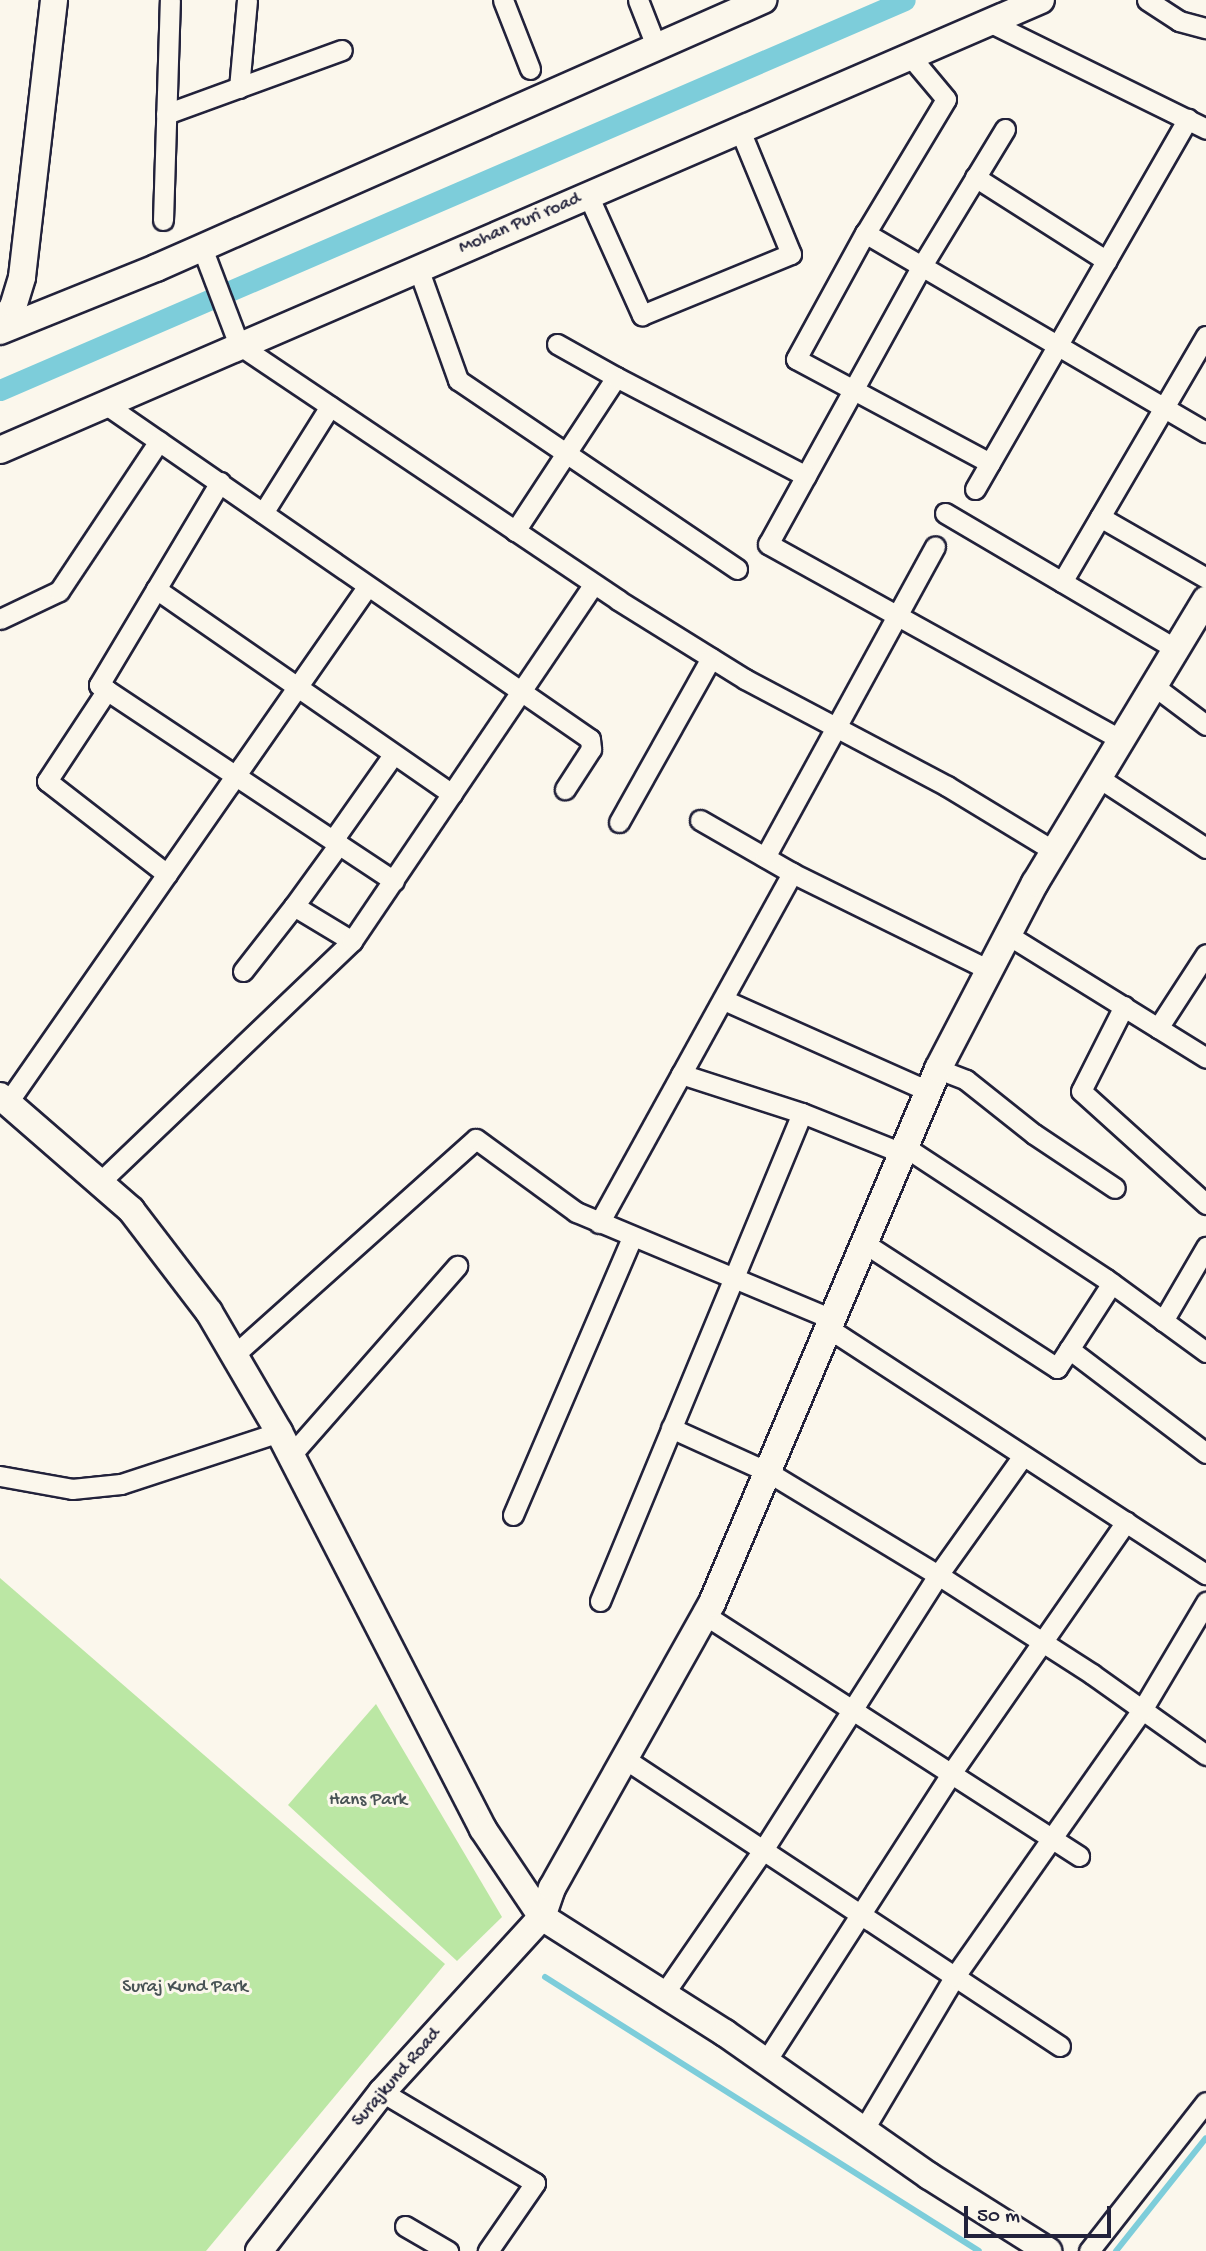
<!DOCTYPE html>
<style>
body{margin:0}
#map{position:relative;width:1206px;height:2251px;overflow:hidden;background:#fbf7ec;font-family:"Gochi Hand",sans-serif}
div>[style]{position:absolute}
.green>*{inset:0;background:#bbe7a4}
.stream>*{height:6px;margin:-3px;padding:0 3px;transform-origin:3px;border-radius:3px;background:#7dcdda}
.canal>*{height:21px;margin:-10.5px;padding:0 10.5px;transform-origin:10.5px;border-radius:10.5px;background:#7dcdda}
.roads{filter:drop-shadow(2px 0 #22223b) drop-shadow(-2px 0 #22223b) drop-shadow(0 2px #22223b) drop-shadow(0 -2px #22223b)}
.street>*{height:19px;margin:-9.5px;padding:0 9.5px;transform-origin:9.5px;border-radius:9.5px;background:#fbf7ec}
.secondary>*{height:26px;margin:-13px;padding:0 13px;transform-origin:13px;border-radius:13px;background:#fbf7ec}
span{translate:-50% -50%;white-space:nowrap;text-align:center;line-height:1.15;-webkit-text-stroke:6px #fbf7ec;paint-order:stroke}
.street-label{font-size:19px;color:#22223b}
.park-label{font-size:19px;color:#485355}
.scale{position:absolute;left:964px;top:2206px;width:147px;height:32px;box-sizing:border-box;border:4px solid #22223b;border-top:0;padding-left:9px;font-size:21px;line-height:24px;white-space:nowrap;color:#22223b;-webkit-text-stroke:5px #fbf7ec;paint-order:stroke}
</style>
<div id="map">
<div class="green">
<div style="clip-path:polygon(0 1578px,445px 1964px,206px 2251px,0 2251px)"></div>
<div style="clip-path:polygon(376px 1704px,502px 1917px,457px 1961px,288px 1805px)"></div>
</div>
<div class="stream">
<div style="left:545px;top:1977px;width:513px;rotate:32.27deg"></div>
<div style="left:1116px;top:2251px;width:144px;rotate:-51.5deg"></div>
</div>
<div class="canal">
<div style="left:0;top:390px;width:985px;rotate:-23.31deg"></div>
</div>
<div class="roads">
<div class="street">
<div style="left:503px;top:0;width:74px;rotate:68.6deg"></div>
<div style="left:638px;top:0;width:49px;rotate:68.6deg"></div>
<div style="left:1147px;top:0;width:38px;rotate:33deg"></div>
<div style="left:1179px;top:21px;width:28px;rotate:15deg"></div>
<div style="left:989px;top:22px;width:242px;rotate:26.2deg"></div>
<div style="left:239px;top:88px;width:88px;rotate:-84.8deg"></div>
<div style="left:166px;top:114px;width:187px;rotate:-20deg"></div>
<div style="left:1005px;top:129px;width:164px;rotate:121.3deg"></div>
<div style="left:920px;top:269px;width:314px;rotate:118.9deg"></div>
<div style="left:768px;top:544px;width:404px;rotate:29deg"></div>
<div style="left:975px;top:177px;width:156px;rotate:32.5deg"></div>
<div style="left:588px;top:195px;width:132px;rotate:65.8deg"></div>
<div style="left:642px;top:315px;width:161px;rotate:-22.3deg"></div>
<div style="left:791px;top:254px;width:134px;rotate:-112.4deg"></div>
<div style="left:163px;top:220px;width:220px;rotate:-88.2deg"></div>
<div style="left:865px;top:234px;width:157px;rotate:-59deg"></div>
<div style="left:946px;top:99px;width:56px;rotate:-129.9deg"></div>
<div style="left:201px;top:245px;width:107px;rotate:69.2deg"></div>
<div style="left:239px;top:345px;width:457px;rotate:33.9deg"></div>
<div style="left:618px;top:600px;width:150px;rotate:31.9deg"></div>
<div style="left:745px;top:679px;width:229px;rotate:27.9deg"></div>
<div style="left:947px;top:786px;width:125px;rotate:31.3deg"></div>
<div style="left:418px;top:268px;width:119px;rotate:70.3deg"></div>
<div style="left:458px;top:380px;width:337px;rotate:34.1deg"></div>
<div style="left:557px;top:344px;width:68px;rotate:29.2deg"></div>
<div style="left:105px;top:404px;width:589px;rotate:34.63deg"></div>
<div style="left:590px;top:739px;width:10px;rotate:84deg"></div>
<div style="left:591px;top:749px;width:48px;rotate:123deg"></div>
<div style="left:990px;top:463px;width:220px;rotate:-151.8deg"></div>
<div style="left:796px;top:359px;width:144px;rotate:-61.3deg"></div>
<div style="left:865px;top:233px;width:395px;rotate:30.3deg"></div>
<div style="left:220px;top:482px;width:236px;rotate:120.8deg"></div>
<div style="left:99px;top:685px;width:354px;rotate:33.6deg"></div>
<div style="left:975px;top:489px;width:427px;rotate:-60.1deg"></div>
<div style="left:263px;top:513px;width:126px;rotate:-57.9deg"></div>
<div style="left:945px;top:513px;width:268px;rotate:30.5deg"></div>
<div style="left:1100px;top:517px;width:122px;rotate:29.9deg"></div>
<div style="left:515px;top:531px;width:184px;rotate:-56.7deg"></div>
<div style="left:616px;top:377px;width:214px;rotate:27.5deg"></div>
<div style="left:1062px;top:582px;width:285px;rotate:-59.7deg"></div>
<div style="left:156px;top:589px;width:360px;rotate:34.7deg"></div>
<div style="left:0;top:619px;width:65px;rotate:-25.4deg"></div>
<div style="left:59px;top:591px;width:180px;rotate:-56.3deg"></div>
<div style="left:1154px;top:686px;width:65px;rotate:36.9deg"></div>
<div style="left:107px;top:690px;width:109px;rotate:123.4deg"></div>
<div style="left:47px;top:781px;width:152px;rotate:37.8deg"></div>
<div style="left:1099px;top:778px;width:128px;rotate:33.2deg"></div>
<div style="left:700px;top:820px;width:106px;rotate:29.9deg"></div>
<div style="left:792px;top:873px;width:220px;rotate:26.2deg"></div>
<div style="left:619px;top:822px;width:188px;rotate:-60.7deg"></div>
<div style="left:333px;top:840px;width:104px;rotate:-54.8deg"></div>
<div style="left:339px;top:844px;width:77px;rotate:126deg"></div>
<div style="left:294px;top:906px;width:68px;rotate:31.1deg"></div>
<div style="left:765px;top:857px;width:354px;rotate:-61.3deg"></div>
<div style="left:1008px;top:935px;width:233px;rotate:31.8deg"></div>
<div style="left:243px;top:971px;width:83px;rotate:-51.9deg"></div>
<div style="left:724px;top:1000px;width:223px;rotate:24deg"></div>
<div style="left:1124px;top:1006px;width:95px;rotate:116.8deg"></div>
<div style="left:1081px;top:1091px;width:169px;rotate:42.1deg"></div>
<div style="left:1158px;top:1028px;width:88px;rotate:-57deg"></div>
<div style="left:938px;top:1069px;width:30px;rotate:21deg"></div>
<div style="left:966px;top:1080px;width:87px;rotate:38.5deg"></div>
<div style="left:1034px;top:1134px;width:97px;rotate:33.7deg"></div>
<div style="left:681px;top:1074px;width:127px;rotate:17.9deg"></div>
<div style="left:802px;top:1113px;width:108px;rotate:21.8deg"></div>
<div style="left:8px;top:1102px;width:628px;rotate:-55.12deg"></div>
<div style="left:905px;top:1147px;width:240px;rotate:33.3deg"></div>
<div style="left:1106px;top:1279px;width:124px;rotate:36.1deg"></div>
<div style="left:100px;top:1182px;width:349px;rotate:-43.7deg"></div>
<div style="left:352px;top:941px;width:431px;rotate:-55.9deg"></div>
<div style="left:599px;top:1223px;width:400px;rotate:-61.1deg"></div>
<div style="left:864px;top:1243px;width:230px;rotate:32.9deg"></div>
<div style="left:1057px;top:1368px;width:101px;rotate:-57.1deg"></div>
<div style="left:1163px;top:1321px;width:86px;rotate:-59.8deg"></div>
<div style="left:828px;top:1328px;width:451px;rotate:33.1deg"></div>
<div style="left:1069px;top:1349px;width:172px;rotate:37.2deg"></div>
<div style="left:234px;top:1355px;width:324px;rotate:-41.8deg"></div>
<div style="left:476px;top:1139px;width:124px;rotate:36.1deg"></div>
<div style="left:576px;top:1212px;width:277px;rotate:22.7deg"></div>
<div style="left:671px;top:1428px;width:107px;rotate:24.4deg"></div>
<div style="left:768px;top:1472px;width:199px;rotate:31.2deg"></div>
<div style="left:938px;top:1575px;width:183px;rotate:32.7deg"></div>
<div style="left:1092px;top:1674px;width:140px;rotate:35.4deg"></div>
<div style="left:291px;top:1455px;width:252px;rotate:-48.7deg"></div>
<div style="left:0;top:1476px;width:73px;rotate:10.2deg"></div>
<div style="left:72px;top:1489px;width:49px;rotate:-5.8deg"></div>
<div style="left:121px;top:1484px;width:166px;rotate:-18.2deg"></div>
<div style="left:513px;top:1515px;width:302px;rotate:-66.8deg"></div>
<div style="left:600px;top:1601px;width:528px;rotate:-67.51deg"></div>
<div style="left:705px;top:1615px;width:445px;rotate:32.8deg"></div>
<div style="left:625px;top:1759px;width:521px;rotate:33.42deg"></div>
<div style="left:663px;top:1995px;width:176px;rotate:-55.4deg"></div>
<div style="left:763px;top:1850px;width:326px;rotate:-57.5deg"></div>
<div style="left:938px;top:1575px;width:146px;rotate:-54.5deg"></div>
<div style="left:766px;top:2061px;width:344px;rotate:-57.2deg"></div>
<div style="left:952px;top:1772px;width:305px;rotate:-55.2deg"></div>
<div style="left:382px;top:2092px;width:178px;rotate:30.7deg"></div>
<div style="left:535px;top:2183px;width:83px;rotate:124.7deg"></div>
<div style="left:864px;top:2129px;width:178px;rotate:-59.3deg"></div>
<div style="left:955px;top:1976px;width:325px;rotate:-54.9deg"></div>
<div style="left:1142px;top:1710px;width:126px;rotate:-59.3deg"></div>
<div style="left:405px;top:2226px;width:50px;rotate:30.2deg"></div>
<div style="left:1089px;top:2251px;width:189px;rotate:-51.9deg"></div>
</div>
<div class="secondary">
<div style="left:0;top:326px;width:23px;rotate:-56deg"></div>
<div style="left:13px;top:307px;width:31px;rotate:-73deg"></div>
<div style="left:22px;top:277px;width:279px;rotate:-83.4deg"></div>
<div style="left:0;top:331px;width:168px;rotate:-22deg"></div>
<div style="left:156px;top:268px;width:664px;rotate:-23.82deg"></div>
<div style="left:0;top:450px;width:1134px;rotate:-23.38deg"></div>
<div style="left:0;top:1096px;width:174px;rotate:41deg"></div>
<div style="left:131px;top:1210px;width:128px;rotate:52.6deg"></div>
<div style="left:209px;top:1312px;width:139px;rotate:59.7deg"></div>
<div style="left:279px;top:1432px;width:446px;rotate:62.8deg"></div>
<div style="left:483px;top:1829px;width:106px;rotate:56.2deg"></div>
<div style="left:542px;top:1917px;width:217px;rotate:32.4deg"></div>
<div style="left:725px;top:2033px;width:249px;rotate:35deg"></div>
<div style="left:929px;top:2176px;width:141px;rotate:32.2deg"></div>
<div style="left:259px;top:2251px;width:201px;rotate:-52.3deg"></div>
<div style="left:382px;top:2092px;width:237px;rotate:-47.6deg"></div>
<div style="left:542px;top:1917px;width:31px;rotate:-71deg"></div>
<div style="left:552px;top:1888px;width:327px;rotate:-60.7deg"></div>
<div style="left:712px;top:1603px;width:580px;rotate:-67.06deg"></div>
<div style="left:938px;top:1069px;width:210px;rotate:-62.5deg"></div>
<div style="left:1035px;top:883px;width:331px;rotate:-58.9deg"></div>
</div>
</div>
<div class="street-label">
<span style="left:520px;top:224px;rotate:-23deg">Mohan Puri road</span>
<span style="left:397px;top:2078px;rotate:-49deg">Surajkund Road</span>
</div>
<div class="park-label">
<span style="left:368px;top:1801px">Hans Park</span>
<span style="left:185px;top:1988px">Suraj Kund Park</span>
</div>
<div class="scale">50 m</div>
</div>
